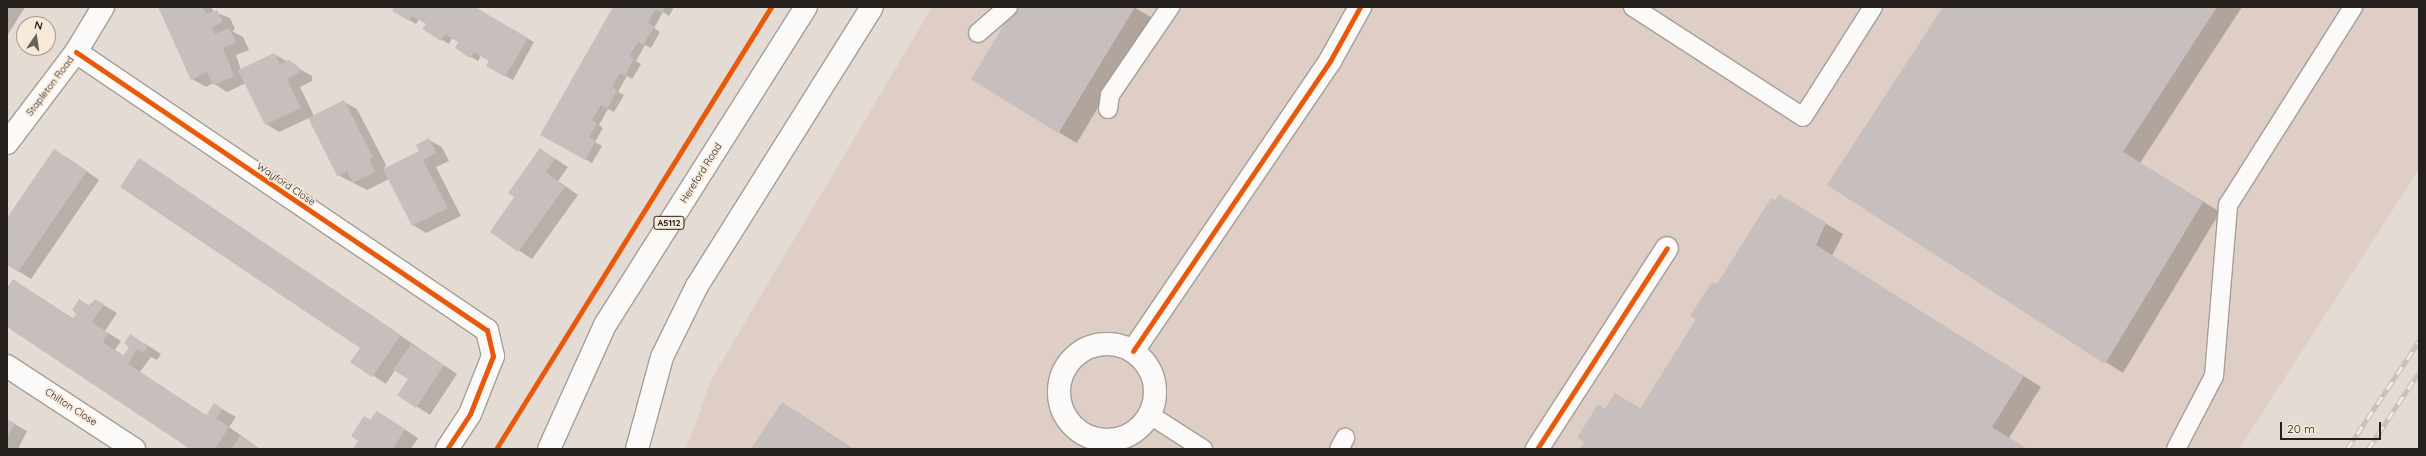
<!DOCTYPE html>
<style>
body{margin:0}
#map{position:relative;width:2426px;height:456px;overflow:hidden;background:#e4dcd4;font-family:Quicksand,sans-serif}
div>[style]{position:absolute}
.commercial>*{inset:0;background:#decec5}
.shadow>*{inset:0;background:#0003;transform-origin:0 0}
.building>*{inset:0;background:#c6bfbd}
.roads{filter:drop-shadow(1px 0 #a49e99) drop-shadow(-1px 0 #a49e99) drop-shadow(0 1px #a49e99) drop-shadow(0 -1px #a49e99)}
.service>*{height:18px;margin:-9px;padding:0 9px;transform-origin:9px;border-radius:9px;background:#fbfaf9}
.minor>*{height:22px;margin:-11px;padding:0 11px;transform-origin:11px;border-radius:11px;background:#fbfaf9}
.minor>.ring{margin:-11px;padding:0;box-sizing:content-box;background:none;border:22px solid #fbfaf9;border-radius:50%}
.primary>*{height:22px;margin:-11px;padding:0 11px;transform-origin:11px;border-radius:11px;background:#fbfaf9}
.rail>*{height:4.5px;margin-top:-2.25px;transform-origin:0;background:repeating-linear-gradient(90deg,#f8eadb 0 9px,#c3c1bf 0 18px);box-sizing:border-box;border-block:1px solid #c3c1bf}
.cycleway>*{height:5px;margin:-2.5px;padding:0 2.5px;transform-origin:2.5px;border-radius:2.5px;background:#e8590c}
span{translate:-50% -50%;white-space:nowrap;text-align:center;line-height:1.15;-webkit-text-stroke:3.5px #f8eadb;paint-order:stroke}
.shield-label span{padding:1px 3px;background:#f8eadb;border:1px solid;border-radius:3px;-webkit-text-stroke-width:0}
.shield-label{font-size:9px;color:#25201b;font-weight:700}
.street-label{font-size:10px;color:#25201b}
.frame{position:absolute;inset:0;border:8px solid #25201b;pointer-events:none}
.north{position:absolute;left:16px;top:16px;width:40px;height:40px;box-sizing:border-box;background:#f8eadb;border:1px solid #a4998e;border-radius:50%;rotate:13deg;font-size:11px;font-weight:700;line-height:16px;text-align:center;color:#25201b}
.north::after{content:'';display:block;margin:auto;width:14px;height:18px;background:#68625c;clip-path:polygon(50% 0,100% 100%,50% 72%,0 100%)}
.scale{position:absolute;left:2280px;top:422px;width:101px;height:18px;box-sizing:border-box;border:2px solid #25201b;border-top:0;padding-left:5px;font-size:12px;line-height:14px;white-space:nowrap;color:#25201b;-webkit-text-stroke:3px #f8eadb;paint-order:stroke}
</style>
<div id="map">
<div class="commercial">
<div style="clip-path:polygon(932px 7px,2419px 7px,2419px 169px,2239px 449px,686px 449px,712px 378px)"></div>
</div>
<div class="shadow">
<div style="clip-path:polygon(7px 7px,25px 7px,7px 36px)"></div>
<div style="clip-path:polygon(160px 7px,211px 7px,214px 12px,230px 18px,235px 29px,232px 31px,243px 37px,249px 50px,236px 55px,241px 70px,274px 54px,312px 76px,312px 81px,300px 87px,314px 116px,344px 102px,357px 109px,386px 165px,383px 170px,420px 152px,429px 140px,442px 147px,449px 161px,436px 167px,461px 216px,426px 233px,413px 225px,389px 179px,367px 190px,338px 175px,309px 118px,279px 132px,266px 124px,246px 83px,227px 92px,213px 83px,206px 87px,192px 79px)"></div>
<div style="clip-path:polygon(395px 7px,473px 7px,534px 42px,513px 80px,488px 66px,490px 61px,481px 55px,478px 61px,456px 48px,460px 42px,452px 38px,449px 44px,424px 29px,427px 24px,419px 19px,416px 24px,393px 10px)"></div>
<div style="clip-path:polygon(615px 7px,674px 7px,669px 16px,663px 12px,654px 28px,660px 32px,651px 48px,645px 45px,636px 61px,641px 64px,632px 79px,627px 76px,618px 92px,624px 95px,614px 112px,608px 109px,599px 125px,603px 128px,595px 142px,602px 146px,592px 163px,542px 134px)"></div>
<div style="left:1134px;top:7px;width:21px;height:146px;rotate:31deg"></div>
<div style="clip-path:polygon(1944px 7px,2242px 7px,2140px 163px,2220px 212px,2123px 373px,1828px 185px)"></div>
<div style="clip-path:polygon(540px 149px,568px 167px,558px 181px,578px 195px,532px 259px,491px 232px,516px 197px)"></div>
<div style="clip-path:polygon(68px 158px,99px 180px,31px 279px,7px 264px,7px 220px)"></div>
<div style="clip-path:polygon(152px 167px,457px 374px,430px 415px,399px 395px,409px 379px,395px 370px,386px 384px,352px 362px,362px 347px)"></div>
<div style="clip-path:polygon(1779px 195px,1843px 234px,1832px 256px,2041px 387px,2009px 438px,2026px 449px,1581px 449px,1615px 394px,1641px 409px,1717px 286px)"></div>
<div style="clip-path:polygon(13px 280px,74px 319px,95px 300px,117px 313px,105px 331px,121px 341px,115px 350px,124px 356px,144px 343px,161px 354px,157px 360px,151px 357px,140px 372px,207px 416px,215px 405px,236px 417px,229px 427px,260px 449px,192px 449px,7px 326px,7px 290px)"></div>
<div style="clip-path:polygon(782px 404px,800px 414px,853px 449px,753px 449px)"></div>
<div style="clip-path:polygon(7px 420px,27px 431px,18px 449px,7px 449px)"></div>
<div style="clip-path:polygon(390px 420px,418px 438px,411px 449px,354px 449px,371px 421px)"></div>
</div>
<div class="building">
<div style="clip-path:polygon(158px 7px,202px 7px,206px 14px,217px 10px,223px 22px,212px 27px,215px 34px,229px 28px,236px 42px,223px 48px,234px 76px,213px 85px,207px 72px,191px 80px)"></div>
<div style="clip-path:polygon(394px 7px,475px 7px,528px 38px,505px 77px,486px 66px,489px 61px,474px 52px,470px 58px,455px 48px,458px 42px,445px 34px,441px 41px,422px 29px,426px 24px,412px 16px,409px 21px,392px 11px)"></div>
<div style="clip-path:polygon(613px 7px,665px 7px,662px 13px,656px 9px,648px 23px,654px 27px,643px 45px,638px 42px,629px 56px,634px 59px,625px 76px,620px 73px,612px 87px,617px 90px,607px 109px,601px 105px,592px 120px,597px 123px,589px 137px,596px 141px,585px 160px,540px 135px)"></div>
<div style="clip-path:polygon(1015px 7px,1135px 7px,1058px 133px,971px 79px)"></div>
<div style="clip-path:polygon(1943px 7px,2217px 7px,2123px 152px,2203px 202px,2105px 364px,1827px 185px)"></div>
<div style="clip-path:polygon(274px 53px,280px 64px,289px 60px,299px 67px,299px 73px,287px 79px,301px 108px,265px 125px,238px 70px)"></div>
<div style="clip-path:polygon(344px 100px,373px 157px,369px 159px,375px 172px,353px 183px,347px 171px,337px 176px,308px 118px)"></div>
<div style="clip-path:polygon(429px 138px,436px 153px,423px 160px,448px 208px,412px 226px,383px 169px,419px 151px,416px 145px)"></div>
<div style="clip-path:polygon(540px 148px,555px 159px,546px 172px,565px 187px,518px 252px,490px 232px,514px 197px,508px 193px)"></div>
<div style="clip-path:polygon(54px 149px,87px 171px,18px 272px,7px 265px,7px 218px)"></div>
<div style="clip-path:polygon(139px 158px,401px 335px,372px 377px,350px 362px,360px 348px,120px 187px)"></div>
<div style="clip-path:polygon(1779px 194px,1826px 223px,1816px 245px,2024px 376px,1992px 427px,2027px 449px,1580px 449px,1584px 442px,1577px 438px,1598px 404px,1605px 409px,1615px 393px,1640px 409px,1696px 319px,1690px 316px,1712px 282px,1717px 284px,1771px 198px,1775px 200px)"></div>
<div style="clip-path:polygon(13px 279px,73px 319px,76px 314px,72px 310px,79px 299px,90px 306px,95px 299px,104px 304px,92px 322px,108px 333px,103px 342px,123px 356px,129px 347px,124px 343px,130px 334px,148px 346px,143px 353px,137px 349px,128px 364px,206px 416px,214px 403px,223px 409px,216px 418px,229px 427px,215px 449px,190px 449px,7px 327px,7px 288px)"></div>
<div style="clip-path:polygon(411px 344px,444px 365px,416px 408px,397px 395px,408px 379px,393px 370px)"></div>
<div style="clip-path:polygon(782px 402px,852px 449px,751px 449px)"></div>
<div style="clip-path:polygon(377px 411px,405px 429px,393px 449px,353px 449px,358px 441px,351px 436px,364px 416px,370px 420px)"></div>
<div style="clip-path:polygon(7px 419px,15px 423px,7px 437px)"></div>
<div style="clip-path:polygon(240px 436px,260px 449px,231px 449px)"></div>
</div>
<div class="roads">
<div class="service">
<div style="left:1633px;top:7px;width:202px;rotate:32.9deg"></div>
<div style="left:1803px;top:117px;width:130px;rotate:-57.5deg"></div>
<div style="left:978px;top:33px;width:40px;rotate:-41deg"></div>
<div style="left:1108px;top:109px;width:14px;rotate:-82deg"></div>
<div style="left:1110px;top:95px;width:107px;rotate:-55.7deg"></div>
<div style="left:1150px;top:415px;width:63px;rotate:32.7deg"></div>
<div style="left:1339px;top:449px;width:13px;rotate:-61deg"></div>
<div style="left:2176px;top:449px;width:82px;rotate:-62.5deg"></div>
<div style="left:2214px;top:376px;width:172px;rotate:-85.3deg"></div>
<div style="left:2228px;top:205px;width:234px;rotate:-57.7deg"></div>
</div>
<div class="minor">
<div style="left:76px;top:52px;width:496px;rotate:34.1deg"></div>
<div style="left:487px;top:330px;width:27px;rotate:77deg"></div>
<div style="left:493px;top:356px;width:62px;rotate:111.6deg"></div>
<div style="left:470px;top:414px;width:42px;rotate:123.3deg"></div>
<div style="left:7px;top:143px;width:114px;rotate:-52.8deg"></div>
<div style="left:76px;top:52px;width:52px;rotate:-59deg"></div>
<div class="ring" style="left:1059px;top:344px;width:74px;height:74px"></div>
<div style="left:1133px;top:351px;width:351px;rotate:-55.8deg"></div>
<div style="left:1330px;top:61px;width:62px;rotate:-60.9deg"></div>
<div style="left:7px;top:366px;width:152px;rotate:33.2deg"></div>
<div style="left:1537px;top:449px;width:239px;rotate:-57.1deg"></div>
</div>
<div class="primary">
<div style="left:549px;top:449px;width:136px;rotate:-65.7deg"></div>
<div style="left:605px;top:325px;width:376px;rotate:-57.7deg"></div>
<div style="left:637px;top:449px;width:95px;rotate:-74.8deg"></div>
<div style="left:662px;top:357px;width:79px;rotate:-63.8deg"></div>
<div style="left:697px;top:286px;width:329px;rotate:-57.9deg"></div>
</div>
</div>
<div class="rail">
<div style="left:2347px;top:449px;width:130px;rotate:-56.3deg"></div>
<div style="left:2368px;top:449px;width:92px;rotate:-56.5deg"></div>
</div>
<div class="cycleway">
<div style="left:76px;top:52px;width:496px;rotate:34.1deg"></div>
<div style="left:487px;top:330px;width:27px;rotate:77deg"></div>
<div style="left:493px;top:356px;width:62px;rotate:111.6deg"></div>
<div style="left:470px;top:414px;width:42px;rotate:123.3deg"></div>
<div style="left:1133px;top:351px;width:351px;rotate:-55.8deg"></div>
<div style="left:1330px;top:61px;width:62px;rotate:-60.9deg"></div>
<div style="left:496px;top:449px;width:521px;rotate:-58.11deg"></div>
<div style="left:1537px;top:449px;width:239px;rotate:-57.1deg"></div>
</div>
<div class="shield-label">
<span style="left:669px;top:223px">A5112</span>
</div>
<div class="street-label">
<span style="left:50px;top:86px;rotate:-53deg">Stapleton Road</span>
<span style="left:701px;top:173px;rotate:-58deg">Hereford Road</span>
<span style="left:286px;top:184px;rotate:34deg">Wayford Close</span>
<span style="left:71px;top:407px;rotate:33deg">Chilton Close</span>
</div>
<div class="frame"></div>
<div class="north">N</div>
<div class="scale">20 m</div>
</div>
